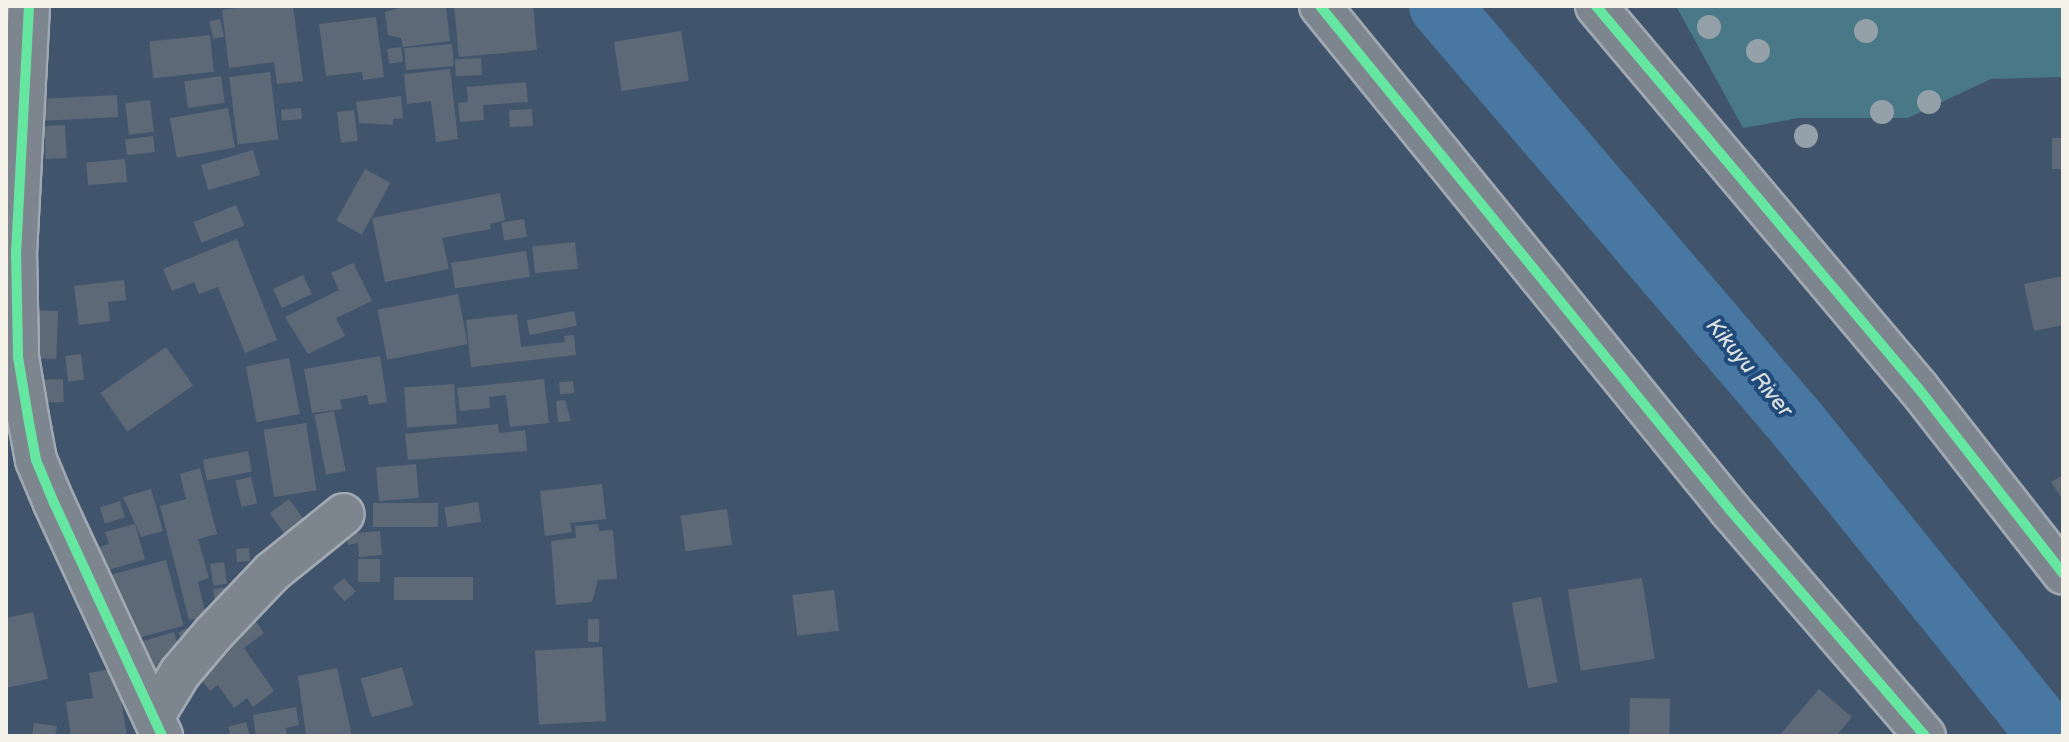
<!DOCTYPE html>
<style>
body{margin:0}
#map{position:relative;width:2069px;height:742px;overflow:hidden;background:#40546b;font-family:"Balsamiq Sans",sans-serif}
div>[style]{position:absolute}
.green>*{inset:0;background:#497886}
.river>*{height:62px;margin:-31px;padding:0 31px;transform-origin:31px;border-radius:31px;background:#4877a1}
.building>*{inset:0;background:#5e6977;transform-origin:0 0}
.roads{filter:drop-shadow(2px 0 #a1a9b2) drop-shadow(-2px 0 #a1a9b2) drop-shadow(0 2px #a1a9b2) drop-shadow(0 -2px #a1a9b2)}
.minor>*{height:40px;margin:-20px;padding:0 20px;transform-origin:20px;border-radius:20px;background:#7d868e}
.cycleway>*{height:10px;margin:-5px;padding:0 5px;transform-origin:5px;border-radius:5px;background:#66e7a1}
.trees>*{width:24px;height:24px;margin:-12px;border-radius:50%;background:#95a1a8}
span{translate:-50% -50%;white-space:nowrap;text-align:center;line-height:1.15;-webkit-text-stroke:8px #1f4a7a;paint-order:stroke}
.water-label{font-size:22px;color:#dadfde;font-style:italic}
.frame{position:absolute;inset:0;border:8px solid #f4f1e8;pointer-events:none}
</style>
<div id="map">
<div class="green">
<div style="clip-path:polygon(1676px 6px,2063px 6px,2063px 77px,1991px 79px,1908px 118px,1799px 118px,1743px 128px)"></div>
</div>
<div class="river">
<div style="left:1440px;top:6px;width:551px;rotate:49.49deg"></div>
<div style="left:1798px;top:425px;width:400px;rotate:51.1deg"></div>
</div>
<div class="building">
<div style="clip-path:polygon(253px 6px,293px 6px,303px 81px,277px 84px,274px 62px,229px 68px,222px 10px)"></div>
<div style="clip-path:polygon(405px 6px,446px 6px,450px 41px,403px 47px,401px 38px,388px 35px,385px 12px)"></div>
<div style="clip-path:polygon(454px 6px,533px 6px,537px 50px,459px 57px)"></div>
<div style="clip-path:polygon(376px 17px,384px 77px,363px 80px,362px 72px,326px 76px,319px 24px)"></div>
<div style="left:220px;top:19px;width:18px;height:11px;rotate:77deg"></div>
<div style="left:681px;top:31px;width:50px;height:68px;rotate:81deg"></div>
<div style="left:210px;top:35px;width:37px;height:61px;rotate:84deg"></div>
<div style="left:452px;top:44px;width:22px;height:48px;rotate:85deg"></div>
<div style="left:401px;top:47px;width:15px;height:14px;rotate:82deg"></div>
<div style="left:481px;top:58px;width:17px;height:26px;rotate:87deg"></div>
<div style="clip-path:polygon(450px 69px,458px 139px,436px 142px,431px 101px,407px 104px,404px 74px)"></div>
<div style="left:270px;top:72px;width:68px;height:41px;rotate:83deg"></div>
<div style="left:221px;top:76px;width:27px;height:37px;rotate:82deg"></div>
<div style="clip-path:polygon(526px 82px,528px 102px,483px 105px,484px 120px,460px 122px,458px 103px,468px 102px,467px 87px)"></div>
<div style="left:117px;top:95px;width:22px;height:74px;rotate:87deg"></div>
<div style="clip-path:polygon(401px 96px,403px 118px,393px 119px,393px 125px,359px 123px,356px 102px)"></div>
<div style="left:150px;top:100px;width:32px;height:25px;rotate:83deg"></div>
<div style="left:228px;top:108px;width:40px;height:59px;rotate:80deg"></div>
<div style="left:301px;top:108px;width:11px;height:20px;rotate:85deg"></div>
<div style="left:532px;top:109px;width:17px;height:23px;rotate:87deg"></div>
<div style="left:354px;top:110px;width:31px;height:17px;rotate:83deg"></div>
<div style="left:65px;top:125px;width:33px;height:21px;rotate:87deg"></div>
<div style="left:153px;top:136px;width:16px;height:28px;rotate:83deg"></div>
<div style="left:2052px;top:138px;width:11px;height:31px"></div>
<div style="left:253px;top:150px;width:26px;height:54px;rotate:74deg"></div>
<div style="left:125px;top:159px;width:23px;height:39px;rotate:85deg"></div>
<div style="left:365px;top:169px;width:29px;height:59px;rotate:29deg"></div>
<div style="clip-path:polygon(500px 193px,505px 220px,490px 224px,491px 229px,442px 238px,449px 269px,385px 282px,372px 218px)"></div>
<div style="left:236px;top:205px;width:22px;height:46px;rotate:68deg"></div>
<div style="left:524px;top:219px;width:18px;height:23px;rotate:81deg"></div>
<div style="clip-path:polygon(237px 239px,277px 340px,245px 353px,218px 287px,199px 294px,194px 282px,172px 291px,163px 269px)"></div>
<div style="left:575px;top:242px;width:27px;height:43px;rotate:84deg"></div>
<div style="left:526px;top:251px;width:26px;height:76px;rotate:81deg"></div>
<div style="clip-path:polygon(353px 263px,372px 301px,336px 318px,345px 336px,308px 354px,285px 317px,339px 290px,331px 273px)"></div>
<div style="left:303px;top:275px;width:21px;height:33px;rotate:65deg"></div>
<div style="clip-path:polygon(2063px 276px,2063px 325px,2034px 331px,2024px 284px)"></div>
<div style="clip-path:polygon(124px 280px,126px 300px,108px 302px,110px 321px,79px 325px,74px 286px)"></div>
<div style="left:458px;top:294px;width:51px;height:82px;rotate:79deg"></div>
<div style="left:31px;top:310px;width:27px;height:48px;rotate:2deg"></div>
<div style="left:574px;top:311px;width:15px;height:48px;rotate:79deg"></div>
<div style="clip-path:polygon(517px 314px,521px 347px,565px 342px,564px 336px,574px 335px,576px 355px,471px 367px,466px 320px)"></div>
<div style="left:166px;top:347px;width:47px;height:80px;rotate:55deg"></div>
<div style="left:81px;top:354px;width:26px;height:16px;rotate:83deg"></div>
<div style="clip-path:polygon(380px 356px,387px 402px,369px 405px,367px 395px,340px 400px,342px 409px,312px 413px,304px 369px)"></div>
<div style="left:289px;top:358px;width:57px;height:44px;rotate:79deg"></div>
<div style="left:63px;top:379px;width:23px;height:27px;rotate:88deg"></div>
<div style="clip-path:polygon(544px 379px,549px 423px,510px 427px,506px 395px,489px 397px,490px 408px,460px 411px,457px 388px)"></div>
<div style="left:573px;top:381px;width:12px;height:14px;rotate:85deg"></div>
<div style="left:454px;top:384px;width:40px;height:50px;rotate:86deg"></div>
<div style="clip-path:polygon(565px 400px,571px 421px,558px 422px,556px 401px)"></div>
<div style="left:334px;top:411px;width:61px;height:20px;rotate:79deg"></div>
<div style="clip-path:polygon(6px 412px,14px 435px,6px 436px)"></div>
<div style="left:306px;top:423px;width:68px;height:43px;rotate:81deg"></div>
<div style="clip-path:polygon(498px 424px,499px 433px,525px 430px,527px 451px,408px 460px,405px 434px)"></div>
<div style="left:248px;top:451px;width:21px;height:46px;rotate:79deg"></div>
<div style="left:416px;top:464px;width:34px;height:40px;rotate:85deg"></div>
<div style="clip-path:polygon(200px 468px,217px 534px,198px 539px,209px 578px,198px 582px,206px 616px,189px 620px,160px 506px,186px 499px,180px 474px)"></div>
<div style="clip-path:polygon(2063px 475px,2063px 500px,2051px 482px)"></div>
<div style="left:251px;top:477px;width:27px;height:16px;rotate:77deg"></div>
<div style="clip-path:polygon(602px 484px,606px 519px,570px 523px,572px 532px,545px 536px,540px 491px)"></div>
<div style="clip-path:polygon(151px 489px,163px 531px,141px 537px,123px 497px)"></div>
<div style="left:289px;top:499px;width:27px;height:24px;rotate:54deg"></div>
<div style="left:120px;top:501px;width:17px;height:21px;rotate:73deg"></div>
<div style="left:478px;top:502px;width:20px;height:34px;rotate:81deg"></div>
<div style="left:438px;top:503px;width:24px;height:65px;rotate:90deg"></div>
<div style="left:727px;top:509px;width:36px;height:47px;rotate:82deg"></div>
<div style="clip-path:polygon(354px 522px,356px 533px,380px 531px,382px 555px,359px 557px,358px 543px,348px 545px,345px 524px)"></div>
<div style="clip-path:polygon(135px 524px,145px 559px,95px 574px,87px 551px,109px 544px,105px 532px)"></div>
<div style="clip-path:polygon(598px 524px,599px 531px,613px 530px,617px 579px,598px 580px,592px 602px,556px 605px,551px 541px,576px 538px,575px 526px)"></div>
<div style="left:249px;top:548px;width:13px;height:13px;rotate:86deg"></div>
<div style="left:380px;top:559px;width:23px;height:22px;rotate:90deg"></div>
<div style="left:166px;top:560px;width:68px;height:58px;rotate:75deg"></div>
<div style="left:224px;top:562px;width:22px;height:14px;rotate:82deg"></div>
<div style="left:473px;top:577px;width:23px;height:79px;rotate:90deg"></div>
<div style="left:344px;top:578px;width:18px;height:15px;rotate:49deg"></div>
<div style="left:1642px;top:578px;width:82px;height:75px;rotate:81deg"></div>
<div style="left:229px;top:587px;width:16px;height:16px;rotate:83deg"></div>
<div style="left:834px;top:590px;width:41px;height:42px;rotate:83deg"></div>
<div style="left:1541px;top:597px;width:87px;height:30px;rotate:79deg"></div>
<div style="clip-path:polygon(33px 612px,48px 679px,6px 688px,6px 618px)"></div>
<div style="clip-path:polygon(253px 618px,264px 633px,244px 648px,274px 691px,253px 707px,247px 698px,234px 708px,218px 685px,210px 691px,190px 664px)"></div>
<div style="left:588px;top:619px;width:11px;height:23px"></div>
<div style="left:187px;top:628px;width:10px;height:10px;rotate:61deg"></div>
<div style="clip-path:polygon(174px 632px,183px 663px,139px 690px,126px 646px)"></div>
<div style="left:602px;top:647px;width:74px;height:67px;rotate:87deg"></div>
<div style="left:402px;top:667px;width:40px;height:43px;rotate:74deg"></div>
<div style="clip-path:polygon(116px 668px,127px 736px,71px 736px,66px 702px,93px 698px,89px 673px)"></div>
<div style="clip-path:polygon(337px 668px,352px 736px,306px 736px,298px 676px)"></div>
<div style="clip-path:polygon(1819px 689px,1852px 717px,1836px 736px,1779px 736px)"></div>
<div style="left:1630px;top:698px;width:40px;height:38px;rotate:1deg"></div>
<div style="clip-path:polygon(296px 707px,299px 725px,286px 728px,287px 736px,256px 736px,253px 715px)"></div>
<div style="clip-path:polygon(246px 722px,250px 736px,231px 736px,228px 727px)"></div>
<div style="clip-path:polygon(34px 723px,57px 726px,55px 736px,32px 736px)"></div>
</div>
<div class="roads">
<div class="minor">
<div style="left:29px;top:6px;width:244px;rotate:93deg"></div>
<div style="left:16px;top:250px;width:107px;rotate:88.9deg"></div>
<div style="left:18px;top:357px;width:61px;rotate:80.5deg"></div>
<div style="left:28px;top:417px;width:44px;rotate:79.5deg"></div>
<div style="left:36px;top:460px;width:47px;rotate:67.3deg"></div>
<div style="left:54px;top:503px;width:257px;rotate:65.1deg"></div>
<div style="left:1320px;top:6px;width:650px;rotate:50.87deg"></div>
<div style="left:1730px;top:510px;width:298px;rotate:49.2deg"></div>
<div style="left:1596px;top:6px;width:501px;rotate:49.86deg"></div>
<div style="left:1919px;top:389px;width:234px;rotate:52deg"></div>
<div style="left:154px;top:716px;width:50px;rotate:-58.8deg"></div>
<div style="left:180px;top:673px;width:51px;rotate:-49.8deg"></div>
<div style="left:213px;top:634px;width:86px;rotate:-46.4deg"></div>
<div style="left:272px;top:572px;width:92px;rotate:-38.9deg"></div>
</div>
</div>
<div class="cycleway">
<div style="left:29px;top:6px;width:244px;rotate:93deg"></div>
<div style="left:16px;top:250px;width:107px;rotate:88.9deg"></div>
<div style="left:18px;top:357px;width:61px;rotate:80.5deg"></div>
<div style="left:28px;top:417px;width:44px;rotate:79.5deg"></div>
<div style="left:36px;top:460px;width:47px;rotate:67.3deg"></div>
<div style="left:54px;top:503px;width:257px;rotate:65.1deg"></div>
<div style="left:1320px;top:6px;width:650px;rotate:50.87deg"></div>
<div style="left:1730px;top:510px;width:298px;rotate:49.2deg"></div>
<div style="left:1596px;top:6px;width:501px;rotate:49.86deg"></div>
<div style="left:1919px;top:389px;width:234px;rotate:52deg"></div>
</div>
<div class="trees">
<div style="left:1709px;top:27px"></div>
<div style="left:1866px;top:31px"></div>
<div style="left:1758px;top:51px"></div>
<div style="left:1929px;top:102px"></div>
<div style="left:1882px;top:112px"></div>
<div style="left:1806px;top:136px"></div>
</div>
<div class="water-label">
<span style="left:1749px;top:368px;rotate:50deg">Kikuyu River</span>
</div>
<div class="frame"></div>
</div>
